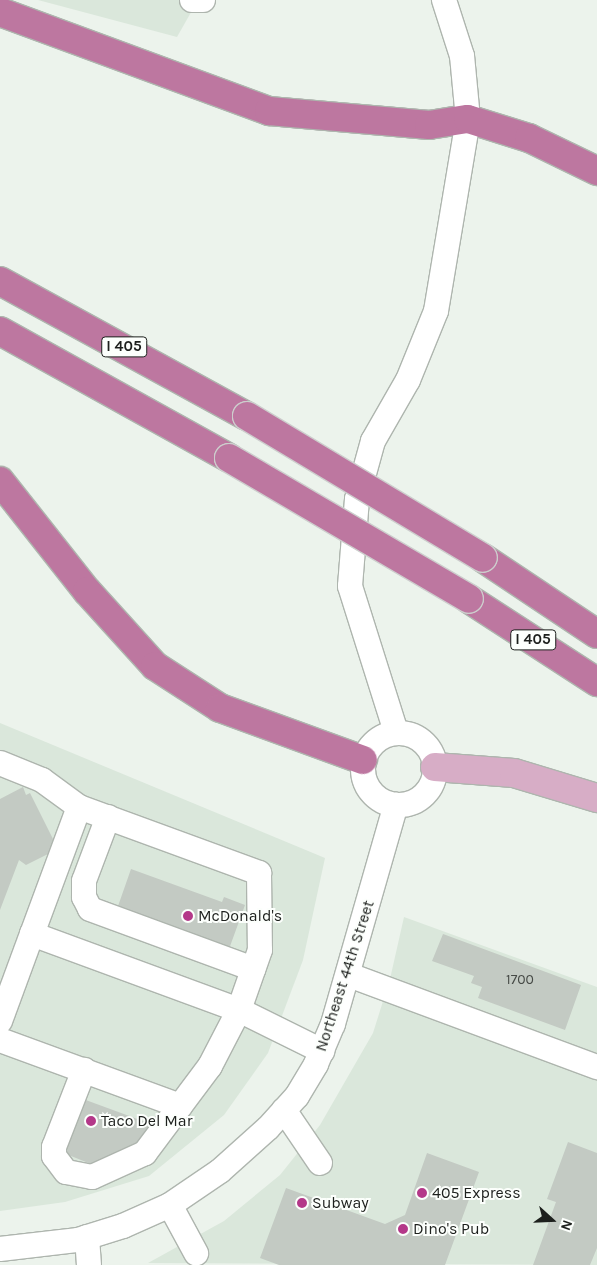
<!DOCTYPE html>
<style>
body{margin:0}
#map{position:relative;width:597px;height:1265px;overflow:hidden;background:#ecf3ec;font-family:Karla,sans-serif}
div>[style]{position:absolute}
.built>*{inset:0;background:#dae7db}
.building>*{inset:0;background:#c3cac3}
.roads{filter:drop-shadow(1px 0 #aeb5ae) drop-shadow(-1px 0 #aeb5ae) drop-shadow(0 1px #aeb5ae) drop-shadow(0 -1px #aeb5ae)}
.minor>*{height:24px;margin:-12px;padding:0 12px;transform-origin:12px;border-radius:12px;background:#fff}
.minor>.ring{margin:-12px;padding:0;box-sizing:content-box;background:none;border:24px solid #fff;border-radius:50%}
.major>*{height:28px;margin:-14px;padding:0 14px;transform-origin:14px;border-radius:14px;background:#d7adc6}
.highway>*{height:28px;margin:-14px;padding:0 14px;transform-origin:14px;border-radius:14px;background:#bd77a0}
.bridges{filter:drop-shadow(1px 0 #cdcecd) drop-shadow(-1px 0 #cdcecd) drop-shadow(0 1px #cdcecd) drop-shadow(0 -1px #cdcecd)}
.highway-bridge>*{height:28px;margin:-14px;padding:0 14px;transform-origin:14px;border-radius:14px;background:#bd77a0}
.dots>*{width:14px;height:14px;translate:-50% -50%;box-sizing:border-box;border:2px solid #fcfffc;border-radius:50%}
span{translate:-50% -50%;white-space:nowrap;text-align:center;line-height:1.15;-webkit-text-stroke:4px #fcfffc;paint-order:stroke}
.number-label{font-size:14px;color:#464a46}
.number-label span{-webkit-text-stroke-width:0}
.shield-label span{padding:1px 4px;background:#fcfffc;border:1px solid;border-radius:4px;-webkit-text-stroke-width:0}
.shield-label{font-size:15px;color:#1d201d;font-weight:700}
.poi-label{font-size:16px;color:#1d201d}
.left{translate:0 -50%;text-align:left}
.street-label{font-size:16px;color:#1d201d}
.north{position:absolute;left:527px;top:1195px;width:50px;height:50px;-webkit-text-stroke:4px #fcfffc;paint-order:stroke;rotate:110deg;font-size:14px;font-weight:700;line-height:20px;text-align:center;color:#1d201d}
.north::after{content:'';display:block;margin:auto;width:18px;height:22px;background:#1d201d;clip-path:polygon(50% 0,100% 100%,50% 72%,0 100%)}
</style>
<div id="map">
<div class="built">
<div style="clip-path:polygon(38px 0,198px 0,177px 37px)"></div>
<div style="clip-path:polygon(0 723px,325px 858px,303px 960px,268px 1053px,224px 1115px,149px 1176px,65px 1202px,0 1211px)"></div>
<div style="clip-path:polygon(404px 917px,597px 987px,597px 1265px,148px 1263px,224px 1221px,280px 1175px,320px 1125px,373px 1033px,390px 979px)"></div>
</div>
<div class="building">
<div style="clip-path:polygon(23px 787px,26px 795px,30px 793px,58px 849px,26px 865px,19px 860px,0 910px,0 799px)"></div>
<div style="clip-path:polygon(131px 869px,222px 902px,224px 897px,245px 905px,229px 949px,117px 909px)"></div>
<div style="clip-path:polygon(443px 934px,581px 985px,565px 1030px,478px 998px,482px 987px,471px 983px,474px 976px,432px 961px)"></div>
<div style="clip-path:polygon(83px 1099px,151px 1124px,139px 1154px,101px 1168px,61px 1152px)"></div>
<div style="clip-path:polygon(568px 1142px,597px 1153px,597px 1248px,590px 1265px,533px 1265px,556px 1202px,547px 1199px)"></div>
<div style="clip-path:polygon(427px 1153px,479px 1172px,445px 1265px,279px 1265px,260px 1258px,286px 1188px,385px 1224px,405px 1215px)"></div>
</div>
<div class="roads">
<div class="minor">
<div style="left:192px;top:0;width:11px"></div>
<div style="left:396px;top:732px;width:153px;rotate:-107.5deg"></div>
<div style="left:350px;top:586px;width:87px;rotate:-85.4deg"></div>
<div style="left:357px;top:499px;width:60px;rotate:-74.6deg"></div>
<div style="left:373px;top:441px;width:70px;rotate:-60.2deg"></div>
<div style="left:408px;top:380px;width:74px;rotate:-67.9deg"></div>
<div style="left:436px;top:311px;width:195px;rotate:-80.5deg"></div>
<div style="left:468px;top:119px;width:63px;rotate:-95.4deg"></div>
<div style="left:462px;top:56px;width:59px;rotate:-107.8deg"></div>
<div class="ring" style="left:363px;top:733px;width:48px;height:48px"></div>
<div style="left:0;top:763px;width:45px;rotate:22deg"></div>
<div style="left:42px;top:780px;width:46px;rotate:36.1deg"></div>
<div style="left:79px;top:807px;width:192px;rotate:20.1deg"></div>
<div style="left:259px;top:873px;width:77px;rotate:89.3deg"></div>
<div style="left:260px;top:950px;width:64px;rotate:109.3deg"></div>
<div style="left:239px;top:1010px;width:63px;rotate:117.4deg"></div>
<div style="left:210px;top:1066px;width:109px;rotate:126.8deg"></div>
<div style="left:145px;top:1153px;width:58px;rotate:155.6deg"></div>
<div style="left:92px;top:1177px;width:26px;rotate:-169deg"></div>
<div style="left:66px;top:1172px;width:20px;rotate:-127deg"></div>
<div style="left:54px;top:1156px;width:9px;rotate:-90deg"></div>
<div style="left:54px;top:1147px;width:83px;rotate:-68.7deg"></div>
<div style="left:79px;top:807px;width:135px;rotate:110.3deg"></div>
<div style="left:32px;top:934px;width:221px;rotate:20.2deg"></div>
<div style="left:239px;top:1010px;width:93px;rotate:26.3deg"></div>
<div style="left:108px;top:817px;width:68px;rotate:110.6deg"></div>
<div style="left:84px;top:881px;width:16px;rotate:90deg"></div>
<div style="left:84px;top:897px;width:13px;rotate:63deg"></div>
<div style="left:90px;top:909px;width:174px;rotate:20.2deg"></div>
<div style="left:349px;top:975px;width:265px;rotate:20.4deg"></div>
<div style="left:0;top:1021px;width:93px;rotate:-69.8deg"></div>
<div style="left:0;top:1040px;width:192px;rotate:20.1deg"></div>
<div style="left:284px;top:1110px;width:64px;rotate:55.8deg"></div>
<div style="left:170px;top:1205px;width:55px;rotate:61.6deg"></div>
<div style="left:87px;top:1237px;width:28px;rotate:86deg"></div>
<div style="left:0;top:1249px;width:79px;rotate:-6.6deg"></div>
<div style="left:78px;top:1240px;width:47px;rotate:-17.3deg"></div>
<div style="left:123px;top:1226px;width:51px;rotate:-24.1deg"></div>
<div style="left:170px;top:1205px;width:60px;rotate:-34.2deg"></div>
<div style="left:220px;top:1171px;width:64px;rotate:-41.9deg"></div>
<div style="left:268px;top:1128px;width:43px;rotate:-47.8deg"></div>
<div style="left:297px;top:1096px;width:37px;rotate:-59deg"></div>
<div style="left:316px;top:1064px;width:43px;rotate:-67deg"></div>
<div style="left:333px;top:1024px;width:228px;rotate:-74deg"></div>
</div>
<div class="major">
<div style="left:435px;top:767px;width:79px;rotate:4.3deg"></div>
<div style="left:514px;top:773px;width:87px;rotate:16.8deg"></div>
</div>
<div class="highway">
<div style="left:0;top:12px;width:287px;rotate:20.2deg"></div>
<div style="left:269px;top:111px;width:161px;rotate:5deg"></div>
<div style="left:429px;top:125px;width:39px;rotate:-9deg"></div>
<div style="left:468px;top:119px;width:64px;rotate:17.3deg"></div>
<div style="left:529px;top:138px;width:76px;rotate:25.9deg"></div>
<div style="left:0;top:281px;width:281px;rotate:28.7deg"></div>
<div style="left:0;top:331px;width:262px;rotate:29deg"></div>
<div style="left:0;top:481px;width:140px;rotate:51.7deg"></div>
<div style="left:87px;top:591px;width:101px;rotate:47.8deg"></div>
<div style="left:155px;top:666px;width:77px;rotate:32.9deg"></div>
<div style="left:220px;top:708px;width:152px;rotate:20deg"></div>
<div style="left:483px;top:558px;width:137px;rotate:33.7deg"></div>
<div style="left:469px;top:599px;width:153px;rotate:33deg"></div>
</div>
</div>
<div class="bridges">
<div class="highway-bridge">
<div style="left:247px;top:416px;width:275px;rotate:31deg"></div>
<div style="left:229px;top:458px;width:278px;rotate:30.4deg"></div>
</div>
</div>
<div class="dots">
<div style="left:188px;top:916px;background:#b43889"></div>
<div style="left:91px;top:1121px;background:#b43889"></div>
<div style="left:422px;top:1193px;background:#b43889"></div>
<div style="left:302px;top:1203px;background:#b43889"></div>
<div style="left:403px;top:1229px;background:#b43889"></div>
</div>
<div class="number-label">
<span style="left:520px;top:980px">1700</span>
</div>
<div class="shield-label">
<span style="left:124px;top:347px">I 405</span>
<span style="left:533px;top:640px">I 405</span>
</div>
<div class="poi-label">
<span class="left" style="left:198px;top:916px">McDonald's</span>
<span class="left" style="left:101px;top:1121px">Taco Del Mar</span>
<span class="left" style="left:432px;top:1193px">405 Express</span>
<span class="left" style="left:312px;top:1203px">Subway</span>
<span class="left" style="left:413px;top:1229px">Dino's Pub</span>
</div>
<div class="street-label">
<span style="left:345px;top:976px;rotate:-72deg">Northeast 44th Street</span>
</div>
<div class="north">N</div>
</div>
